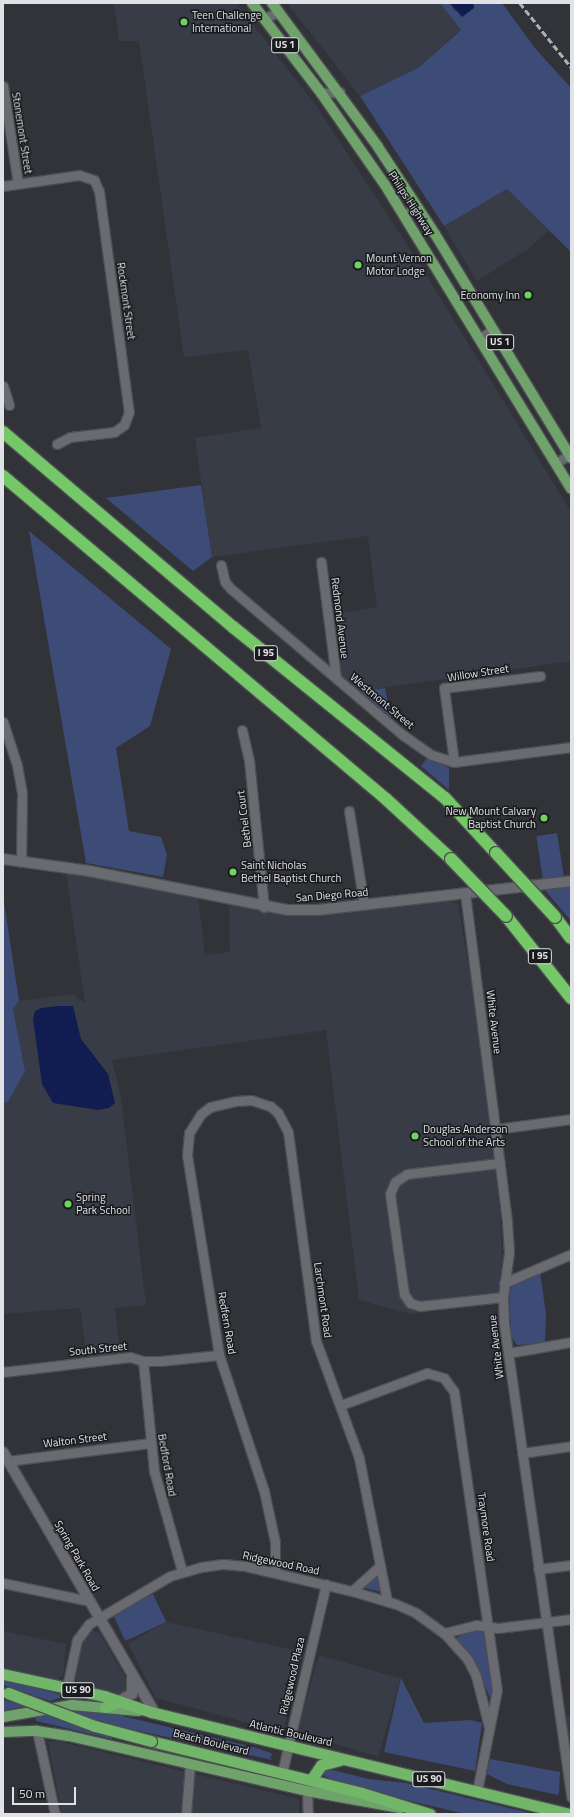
<!DOCTYPE html>
<style>
body{margin:0}
#map{position:relative;width:574px;height:1817px;overflow:hidden;background:#313338;font-family:"Titillium Web",sans-serif}
div>[style]{position:absolute}
.built>*{inset:0;background:#383c47;transform-origin:0 0}
.green>*{inset:0;background:#3d4c76;transform-origin:0 0}
.water>*{inset:0;background:#111d51}
.roads{filter:drop-shadow(1px 0 #4d4e52) drop-shadow(-1px 0 #4d4e52) drop-shadow(0 1px #4d4e52) drop-shadow(0 -1px #4d4e52)}
.minor>*{height:9px;margin:-4.5px;padding:0 4.5px;transform-origin:4.5px;border-radius:4.5px;background:#696b71}
.tertiary>*{height:10px;margin:-5px;padding:0 5px;transform-origin:5px;border-radius:5px;background:#696b71}
.secondary>*{height:10px;margin:-5px;padding:0 5px;transform-origin:5px;border-radius:5px;background:#696b71}
.primary>*{height:10px;margin:-5px;padding:0 5px;transform-origin:5px;border-radius:5px;background:#70a36b}
.trunk>*{height:11px;margin:-5.5px;padding:0 5.5px;transform-origin:5.5px;border-radius:5.5px;background:#72b669}
.motorway>*{height:12px;margin:-6px;padding:0 6px;transform-origin:6px;border-radius:6px;background:#74c867}
.rail>*{height:2.5px;margin-top:-1.25px;transform-origin:0;background:repeating-linear-gradient(90deg,#adafb2 0 6px,transparent 0 9px)}
.bridges{filter:drop-shadow(1px 0 #4d4e52) drop-shadow(-1px 0 #4d4e52) drop-shadow(0 1px #4d4e52) drop-shadow(0 -1px #4d4e52)}
.trunk-bridge>*{height:11px;margin:-5.5px;padding:0 5.5px;transform-origin:5.5px;border-radius:5.5px;background:#72b669}
.motorway-bridge>*{height:12px;margin:-6px;padding:0 6px;transform-origin:6px;border-radius:6px;background:#74c867}
.dots>*{width:11px;height:11px;translate:-50% -50%;box-sizing:border-box;border:2px solid #191a1d;border-radius:50%}
span{translate:-50% -50%;white-space:nowrap;text-align:center;line-height:1.15;-webkit-text-stroke:3px #191a1d;paint-order:stroke}
.shield-label span{padding:1px 3px;background:#191a1d;border:1px solid;border-radius:3px;-webkit-text-stroke-width:0}
.shield-label{font-size:10px;color:#e1e2e5;font-weight:700}
.poi-label{font-size:11px;color:#e1e2e5}
.left{translate:0 -50%;text-align:left}
.right{translate:-100% -50%;text-align:right}
.street-label{font-size:11px;color:#e1e2e5}
.frame{position:absolute;inset:0;border:4px solid #e1e2e5;pointer-events:none}
.scale{position:absolute;left:12px;top:1787px;width:64px;height:18px;box-sizing:border-box;border:2px solid #e1e2e5;border-top:0;padding-left:5px;font-size:12px;line-height:14px;white-space:nowrap;color:#e1e2e5;-webkit-text-stroke:3px #191a1d;paint-order:stroke}
</style>
<div id="map">
<div class="built">
<div style="clip-path:polygon(114px 3px,236px 3px,317px 107px,419px 263px,571px 512px,571px 661px,359px 691px,341px 677px,334px 614px,377px 607px,368px 536px,212px 557px,195px 438px,261px 428px,248px 350px,184px 357px,139px 41px,119px 41px)"></div>
<div style="clip-path:polygon(287px 3px,440px 3px,461px 29px,418px 68px,360px 96px)"></div>
<div style="clip-path:polygon(507px 189px,549px 231px,528px 249px,477px 281px,444px 226px)"></div>
<div style="clip-path:polygon(66px 873px,198px 896px,205px 955px,230px 952px,229px 903px,279px 915px,317px 915px,446px 900px,458px 904px,473px 991px,500px 1211px,502px 1260px,499px 1302px,411px 1314px,359px 1300px,326px 1030px,112px 1060px,121px 1098px,146px 1305px,115px 1308px,120px 1354px,87px 1359px,80px 1308px,3px 1314px,3px 1103px,8px 1102px,25px 1071px,13px 1009px,19px 1001px,72px 994px,85px 1003px)"></div>
<div style="clip-path:polygon(166px 1622px,304px 1652px,284px 1727px,275px 1730px,156px 1698px,128px 1644px)"></div>
<div style="clip-path:polygon(90px 1630px,99px 1632px,129px 1684px,129px 1691px,120px 1695px,79px 1685px,75px 1679px,83px 1639px)"></div>
<div style="clip-path:polygon(3px 1631px,66px 1644px,63px 1676px,55px 1680px,3px 1669px)"></div>
<div style="left:319px;top:1655px;width:85px;height:81px;rotate:16deg"></div>
<div style="clip-path:polygon(565px 1716px,571px 1716px,571px 1755px)"></div>
<div style="clip-path:polygon(57px 1741px,299px 1799px,299px 1814px,62px 1814px,48px 1742px)"></div>
</div>
<div class="green">
<div style="clip-path:polygon(440px 3px,450px 3px,455px 11px,474px 8px,473px 3px,502px 3px,535px 48px,571px 88px,571px 252px,507px 189px,444px 226px,360px 96px,418px 68px,461px 30px)"></div>
<div style="clip-path:polygon(201px 485px,212px 557px,193px 571px,106px 498px)"></div>
<div style="clip-path:polygon(29px 531px,171px 649px,150px 726px,116px 748px,129px 831px,161px 837px,167px 855px,163px 877px,86px 863px)"></div>
<div style="clip-path:polygon(385px 688px,392px 721px,359px 691px)"></div>
<div style="clip-path:polygon(427px 758px,449px 768px,449px 790px,421px 766px)"></div>
<div style="left:557px;top:833px;width:46px;height:21px;rotate:81deg"></div>
<div style="clip-path:polygon(571px 886px,571px 921px,544px 889px)"></div>
<div style="clip-path:polygon(3px 895px,19px 1001px,13px 1009px,25px 1071px,8px 1102px,3px 1103px)"></div>
<div style="clip-path:polygon(540px 1272px,546px 1314px,545px 1343px,517px 1345px,511px 1336px,509px 1291px,513px 1285px)"></div>
<div style="clip-path:polygon(377px 1577px,381px 1592px,365px 1588px,365px 1587px)"></div>
<div style="left:153px;top:1594px;width:31px;height:45px;rotate:65deg"></div>
<div style="clip-path:polygon(480px 1630px,484px 1633px,493px 1692px,490px 1698px,478px 1669px,456px 1638px,466px 1633px)"></div>
<div style="clip-path:polygon(401px 1678px,424px 1723px,471px 1720px,482px 1723px,475px 1771px,384px 1752px)"></div>
<div style="clip-path:polygon(3px 1680px,60px 1694px,60px 1698px,50px 1701px,3px 1685px)"></div>
<div style="clip-path:polygon(3px 1700px,19px 1704px,25px 1706px,3px 1711px)"></div>
<div style="clip-path:polygon(69px 1710px,105px 1712px,257px 1748px,273px 1754px,270px 1757px,272px 1760px,117px 1726px,112px 1739px,36px 1721px,35px 1716px)"></div>
<div style="clip-path:polygon(490px 1759px,560px 1772px,559px 1793px,558px 1795px,507px 1784px,487px 1774px)"></div>
<div style="clip-path:polygon(328px 1769px,369px 1779px,406px 1783px,534px 1814px,465px 1814px,349px 1786px,324px 1776px,323px 1770px)"></div>
</div>
<div class="water">
<div style="clip-path:polygon(450px 3px,473px 3px,474px 8px,462px 17px)"></div>
<div style="clip-path:polygon(59px 1006px,73px 1006px,81px 1039px,108px 1074px,115px 1103px,109px 1108px,98px 1110px,53px 1103px,42px 1084px,33px 1019px,35px 1011px,41px 1008px)"></div>
</div>
<div class="roads">
<div class="minor">
<div style="left:264px;top:18px;width:16px;rotate:-22deg"></div>
<div style="left:3px;top:86px;width:99px;rotate:81.3deg"></div>
<div style="left:321px;top:93px;width:19px;rotate:-3deg"></div>
<div style="left:3px;top:186px;width:77px;rotate:-8.2deg"></div>
<div style="left:79px;top:175px;width:16px;rotate:18deg"></div>
<div style="left:94px;top:180px;width:12px;rotate:66deg"></div>
<div style="left:99px;top:191px;width:223px;rotate:82.3deg"></div>
<div style="left:129px;top:412px;width:14px;rotate:111deg"></div>
<div style="left:124px;top:425px;width:12px;rotate:145deg"></div>
<div style="left:114px;top:432px;width:44px;rotate:173.5deg"></div>
<div style="left:70px;top:437px;width:15px;rotate:152deg"></div>
<div style="left:404px;top:215px;width:15px;rotate:-32deg"></div>
<div style="left:480px;top:338px;width:15px;rotate:-32deg"></div>
<div style="left:3px;top:386px;width:20px;rotate:72deg"></div>
<div style="left:556px;top:463px;width:15px;rotate:-32deg"></div>
<div style="left:321px;top:562px;width:117px;rotate:82.6deg"></div>
<div style="left:221px;top:565px;width:17px;rotate:77deg"></div>
<div style="left:225px;top:582px;width:8px;rotate:50deg"></div>
<div style="left:230px;top:588px;width:227px;rotate:40.4deg"></div>
<div style="left:403px;top:735px;width:35px;rotate:35deg"></div>
<div style="left:432px;top:755px;width:23px;rotate:18deg"></div>
<div style="left:454px;top:762px;width:118px;rotate:-7.3deg"></div>
<div style="left:3px;top:722px;width:45px;rotate:72deg"></div>
<div style="left:17px;top:765px;width:27px;rotate:80deg"></div>
<div style="left:22px;top:792px;width:70px;rotate:90.8deg"></div>
<div style="left:242px;top:730px;width:31px;rotate:77deg"></div>
<div style="left:249px;top:760px;width:148px;rotate:84.2deg"></div>
<div style="left:454px;top:762px;width:75px;rotate:-97.7deg"></div>
<div style="left:444px;top:688px;width:97px;rotate:-7.1deg"></div>
<div style="left:349px;top:811px;width:95px;rotate:80.9deg"></div>
<div style="left:465px;top:893px;width:333px;rotate:82.7deg"></div>
<div style="left:507px;top:1223px;width:29px;rotate:86deg"></div>
<div style="left:509px;top:1252px;width:45px;rotate:97.6deg"></div>
<div style="left:503px;top:1297px;width:27px;rotate:88deg"></div>
<div style="left:504px;top:1324px;width:478px;rotate:81.9deg"></div>
<div style="left:496px;top:1129px;width:76px;rotate:-7.6deg"></div>
<div style="left:500px;top:1163px;width:94px;rotate:173.3deg"></div>
<div style="left:407px;top:1174px;width:14px;rotate:146deg"></div>
<div style="left:395px;top:1182px;width:13px;rotate:113deg"></div>
<div style="left:390px;top:1194px;width:101px;rotate:82deg"></div>
<div style="left:404px;top:1294px;width:11px;rotate:56deg"></div>
<div style="left:410px;top:1303px;width:10px;rotate:17deg"></div>
<div style="left:420px;top:1306px;width:83px;rotate:-6.2deg"></div>
<div style="left:504px;top:1283px;width:73px;rotate:-23.4deg"></div>
<div style="left:508px;top:1353px;width:64px;rotate:-9.9deg"></div>
<div style="left:143px;top:1361px;width:111px;rotate:84.3deg"></div>
<div style="left:154px;top:1471px;width:104px;rotate:74.4deg"></div>
<div style="left:3px;top:1372px;width:128px;rotate:-6.7deg"></div>
<div style="left:130px;top:1357px;width:14px;rotate:17deg"></div>
<div style="left:143px;top:1361px;width:17px"></div>
<div style="left:160px;top:1361px;width:59px;rotate:-5.8deg"></div>
<div style="left:341px;top:1405px;width:92px;rotate:-20.4deg"></div>
<div style="left:427px;top:1373px;width:18px;rotate:16deg"></div>
<div style="left:444px;top:1378px;width:17px;rotate:54deg"></div>
<div style="left:454px;top:1392px;width:301px;rotate:81.8deg"></div>
<div style="left:497px;top:1690px;width:103px;rotate:101.2deg"></div>
<div style="left:522px;top:1453px;width:49px;rotate:-8.1deg"></div>
<div style="left:8px;top:1461px;width:143px;rotate:-7.2deg"></div>
<div style="left:538px;top:1569px;width:33px;rotate:-7deg"></div>
<div style="left:275px;top:1572px;width:30px;rotate:-90deg"></div>
<div style="left:275px;top:1542px;width:52px;rotate:-102.2deg"></div>
<div style="left:264px;top:1491px;width:143px;rotate:-108.3deg"></div>
<div style="left:219px;top:1355px;width:202px;rotate:-99.1deg"></div>
<div style="left:187px;top:1156px;width:23px;rotate:-85deg"></div>
<div style="left:189px;top:1133px;width:22px;rotate:-58deg"></div>
<div style="left:201px;top:1114px;width:11px;rotate:-38deg"></div>
<div style="left:210px;top:1107px;width:27px;rotate:-13deg"></div>
<div style="left:236px;top:1101px;width:15px;rotate:-4deg"></div>
<div style="left:251px;top:1100px;width:20px;rotate:18deg"></div>
<div style="left:270px;top:1106px;width:11px;rotate:41deg"></div>
<div style="left:278px;top:1113px;width:21px;rotate:62deg"></div>
<div style="left:288px;top:1132px;width:211px;rotate:82.4deg"></div>
<div style="left:316px;top:1341px;width:125px;rotate:69.8deg"></div>
<div style="left:359px;top:1458px;width:146px;rotate:78.9deg"></div>
<div style="left:3px;top:1583px;width:89px;rotate:11.7deg"></div>
<div style="left:352px;top:1591px;width:38px;rotate:-42deg"></div>
<div style="left:444px;top:1633px;width:36px;rotate:48deg"></div>
<div style="left:468px;top:1660px;width:18px;rotate:63deg"></div>
<div style="left:476px;top:1676px;width:53px;rotate:75.7deg"></div>
<div style="left:67px;top:1687px;width:48px;rotate:-78deg"></div>
<div style="left:77px;top:1640px;width:20px;rotate:-53deg"></div>
<div style="left:89px;top:1624px;width:94px;rotate:-30.7deg"></div>
<div style="left:170px;top:1576px;width:32px;rotate:-16deg"></div>
<div style="left:201px;top:1567px;width:22px;rotate:-8deg"></div>
<div style="left:223px;top:1564px;width:22px;rotate:5deg"></div>
<div style="left:245px;top:1566px;width:110px;rotate:13.2deg"></div>
<div style="left:352px;top:1591px;width:46px;rotate:16.5deg"></div>
<div style="left:396px;top:1604px;width:22px;rotate:24deg"></div>
<div style="left:416px;top:1613px;width:34px;rotate:36deg"></div>
<div style="left:444px;top:1633px;width:33px;rotate:-14deg"></div>
<div style="left:476px;top:1625px;width:22px;rotate:8deg"></div>
<div style="left:498px;top:1628px;width:74px;rotate:-7deg"></div>
<div style="left:37px;top:1731px;width:85px;rotate:77.8deg"></div>
<div style="left:282px;top:1773px;width:194px;rotate:-76.9deg"></div>
<div style="left:307px;top:1791px;width:23px;rotate:88deg"></div>
<div style="left:186px;top:1814px;width:50px;rotate:-85.4deg"></div>
</div>
<div class="tertiary">
<div style="left:3px;top:859px;width:87px;rotate:7.9deg"></div>
<div style="left:89px;top:871px;width:203px;rotate:11.1deg"></div>
<div style="left:288px;top:910px;width:30px"></div>
<div style="left:318px;top:910px;width:255px;rotate:-6.5deg"></div>
</div>
<div class="secondary">
<div style="left:3px;top:1452px;width:302px;rotate:59.8deg"></div>
<div style="left:119px;top:1701px;width:15px;rotate:-28deg"></div>
<div style="left:132px;top:1694px;width:17px;rotate:-90deg"></div>
</div>
<div class="primary">
<div style="left:252px;top:3px;width:113px;rotate:52.5deg"></div>
<div style="left:321px;top:93px;width:112px;rotate:55.2deg"></div>
<div style="left:385px;top:185px;width:356px;rotate:58.5deg"></div>
<div style="left:272px;top:3px;width:179px;rotate:53.6deg"></div>
<div style="left:378px;top:147px;width:104px;rotate:56.8deg"></div>
<div style="left:435px;top:234px;width:262px;rotate:58.7deg"></div>
<div style="left:3px;top:1717px;width:70px;rotate:-9.9deg"></div>
<div style="left:72px;top:1705px;width:67px;rotate:5.1deg"></div>
<div style="left:3px;top:1732px;width:34px;rotate:-2deg"></div>
<div style="left:37px;top:1731px;width:32px;rotate:9deg"></div>
<div style="left:69px;top:1736px;width:244px;rotate:13deg"></div>
<div style="left:307px;top:1791px;width:95px;rotate:10.4deg"></div>
</div>
<div class="trunk">
<div style="left:3px;top:1674px;width:103px;rotate:12.3deg"></div>
<div style="left:104px;top:1696px;width:50px;rotate:18.8deg"></div>
<div style="left:151px;top:1712px;width:432px;rotate:13.7deg"></div>
<div style="left:105px;top:1707px;width:15px;rotate:-23deg"></div>
<div style="left:151px;top:1741px;width:217px;rotate:13.8deg"></div>
<div style="left:362px;top:1793px;width:71px;rotate:17.2deg"></div>
<div style="left:311px;top:1780px;width:18px;rotate:-56deg"></div>
<div style="left:321px;top:1765px;width:20px;rotate:-15deg"></div>
</div>
<div class="motorway">
<div style="left:3px;top:432px;width:302px;rotate:40.3deg"></div>
<div style="left:233px;top:627px;width:272px;rotate:38.9deg"></div>
<div style="left:445px;top:798px;width:75px;rotate:47.2deg"></div>
<div style="left:3px;top:476px;width:501px;rotate:40.14deg"></div>
<div style="left:386px;top:799px;width:88px;rotate:42.7deg"></div>
<div style="left:506px;top:916px;width:105px;rotate:51.6deg"></div>
<div style="left:555px;top:917px;width:26px;rotate:53deg"></div>
</div>
</div>
<div class="rail">
<div style="left:520px;top:3px;width:82px;rotate:51.4deg"></div>
</div>
<div class="bridges">
<div class="trunk-bridge">
<div style="left:8px;top:1693px;width:93px;rotate:20.8deg"></div>
<div style="left:95px;top:1726px;width:58px;rotate:15deg"></div>
</div>
<div class="motorway-bridge">
<div style="left:496px;top:853px;width:87px;rotate:47.3deg"></div>
<div style="left:451px;top:859px;width:79px;rotate:46deg"></div>
</div>
</div>
<div class="dots">
<div style="left:184px;top:22px;background:#6fd360"></div>
<div style="left:358px;top:265px;background:#6fd360"></div>
<div style="left:528px;top:295px;background:#6fd360"></div>
<div style="left:544px;top:818px;background:#6fd360"></div>
<div style="left:233px;top:872px;background:#6fd360"></div>
<div style="left:415px;top:1136px;background:#6fd360"></div>
<div style="left:68px;top:1204px;background:#6fd360"></div>
</div>
<div class="shield-label">
<span style="left:285px;top:45px">US 1</span>
<span style="left:500px;top:342px">US 1</span>
<span style="left:266px;top:653px">I 95</span>
<span style="left:540px;top:956px">I 95</span>
<span style="left:78px;top:1690px">US 90</span>
<span style="left:429px;top:1779px">US 90</span>
</div>
<div class="poi-label">
<span class="left" style="left:192px;top:22px">Teen Challenge<br>International</span>
<span class="left" style="left:366px;top:265px">Mount Vernon<br>Motor Lodge</span>
<span class="right" style="left:520px;top:295px">Economy Inn</span>
<span class="right" style="left:536px;top:818px">New Mount Calvary<br>Baptist Church</span>
<span class="left" style="left:241px;top:872px">Saint Nicholas<br>Bethel Baptist Church</span>
<span class="left" style="left:423px;top:1136px">Douglas Anderson<br>School of the Arts</span>
<span class="left" style="left:76px;top:1204px">Spring<br>Park School</span>
</div>
<div class="street-label">
<span style="left:22px;top:133px;rotate:81deg">Stonemont Street</span>
<span style="left:411px;top:203px;rotate:57deg">Philips Highway</span>
<span style="left:126px;top:301px;rotate:82deg">Rockmont Street</span>
<span style="left:340px;top:618px;rotate:83deg">Redmond Avenue</span>
<span style="left:478px;top:673px;rotate:-9deg">Willow Street</span>
<span style="left:382px;top:701px;rotate:40deg">Westmont Street</span>
<span style="left:244px;top:819px;rotate:-97deg">Bethel Court</span>
<span style="left:332px;top:895px;rotate:-5deg">San Diego Road</span>
<span style="left:494px;top:1022px;rotate:83deg">White Avenue</span>
<span style="left:323px;top:1300px;rotate:82deg">Larchmont Road</span>
<span style="left:227px;top:1323px;rotate:80deg">Redfern Road</span>
<span style="left:496px;top:1347px;rotate:-97deg">White Avenue</span>
<span style="left:98px;top:1349px;rotate:-6deg">South Street</span>
<span style="left:75px;top:1440px;rotate:-7deg">Walton Street</span>
<span style="left:167px;top:1465px;rotate:80deg">Bedford Road</span>
<span style="left:486px;top:1527px;rotate:82deg">Traymore Road</span>
<span style="left:77px;top:1556px;rotate:60deg">Spring Park Road</span>
<span style="left:281px;top:1563px;rotate:12deg">Ridgewood Road</span>
<span style="left:292px;top:1676px;rotate:-77deg">Ridgewood Plaza</span>
<span style="left:291px;top:1733px;rotate:13deg">Atlantic Boulevard</span>
<span style="left:211px;top:1742px;rotate:14deg">Beach Boulevard</span>
</div>
<div class="frame"></div>
<div class="scale">50 m</div>
</div>
